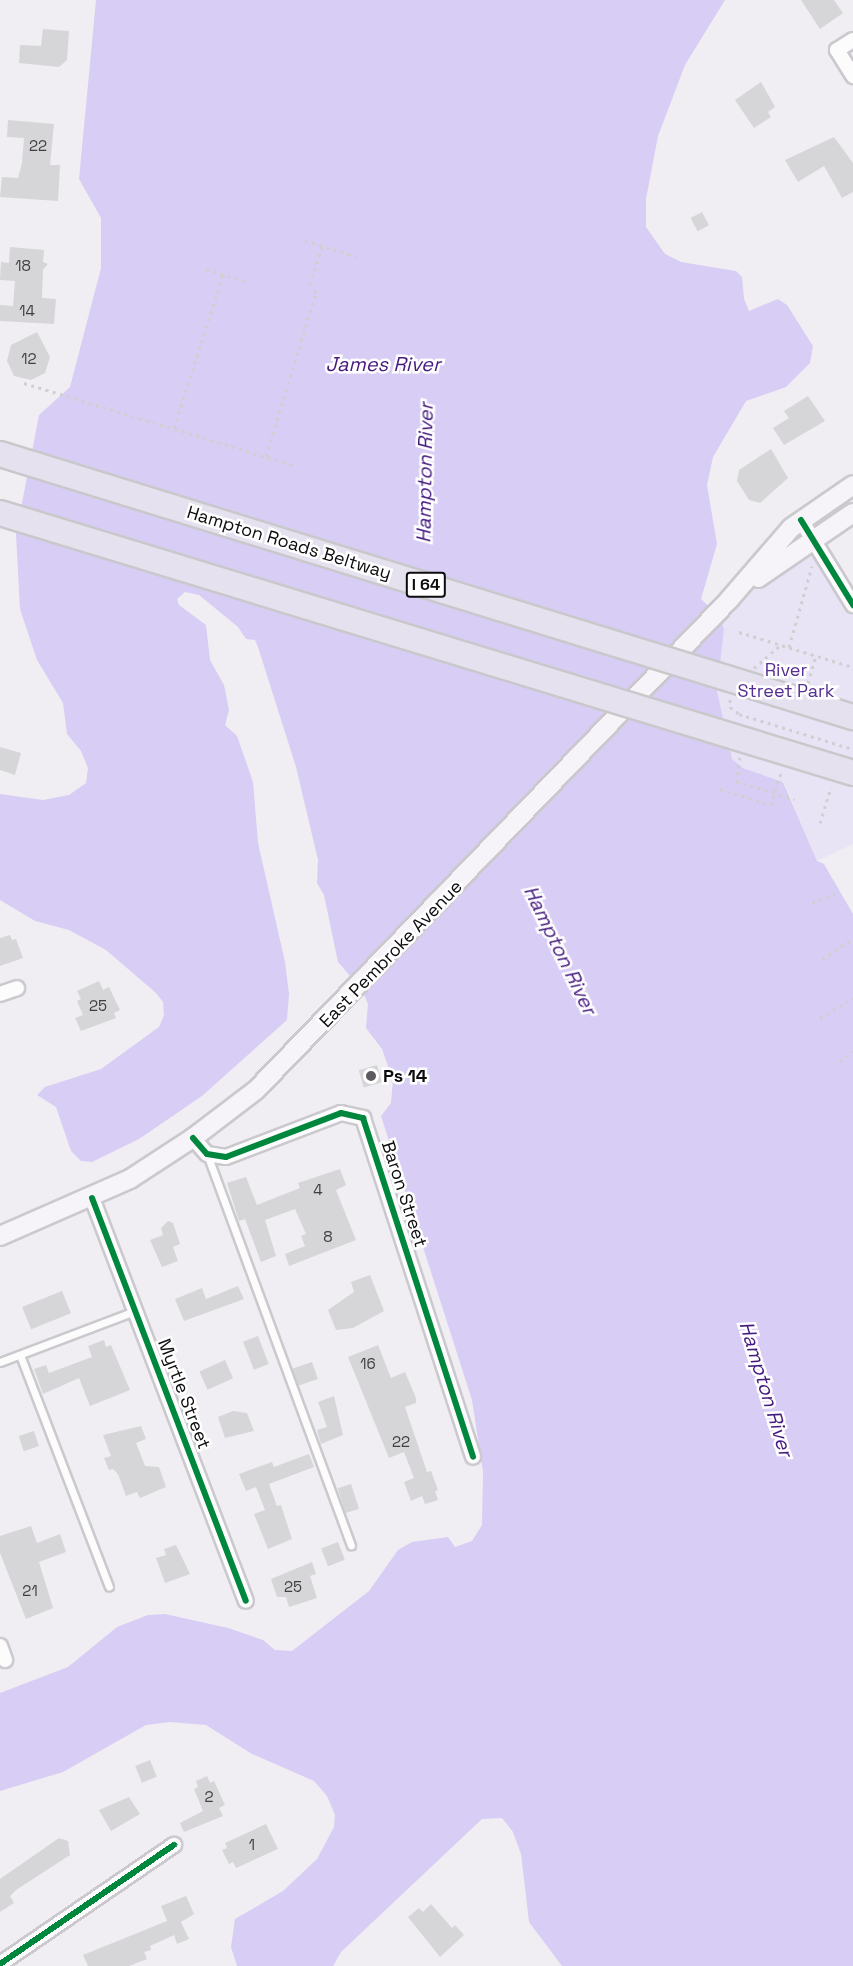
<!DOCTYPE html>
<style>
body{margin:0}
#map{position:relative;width:853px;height:1966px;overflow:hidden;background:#f0eef3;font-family:"Space Grotesk",sans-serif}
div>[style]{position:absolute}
.green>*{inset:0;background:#e8e4f6}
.water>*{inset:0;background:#d8cdf4}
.building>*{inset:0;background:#d6d5d8;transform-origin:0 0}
.path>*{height:3px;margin-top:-1.5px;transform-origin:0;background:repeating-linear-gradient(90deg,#d1cfd1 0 3px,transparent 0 7.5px)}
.roads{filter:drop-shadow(2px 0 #cbc9cd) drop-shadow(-2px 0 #cbc9cd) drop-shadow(0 2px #cbc9cd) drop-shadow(0 -2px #cbc9cd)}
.service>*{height:7px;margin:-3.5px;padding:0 3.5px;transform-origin:3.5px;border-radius:3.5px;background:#fdfcfd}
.minor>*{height:14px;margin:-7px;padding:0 7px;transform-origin:7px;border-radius:7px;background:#fdfcfd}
.secondary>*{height:18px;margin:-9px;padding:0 9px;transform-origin:9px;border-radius:9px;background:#f6f4f9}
.bridges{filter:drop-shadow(2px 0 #c9c8cb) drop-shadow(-2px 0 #c9c8cb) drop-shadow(0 2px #c9c8cb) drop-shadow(0 -2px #c9c8cb)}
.motorway-bridge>*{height:24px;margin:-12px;padding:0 12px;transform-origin:12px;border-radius:12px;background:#e5e1ee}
.cycleway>*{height:6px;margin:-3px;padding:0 3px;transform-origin:3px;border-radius:3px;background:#00873e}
.dots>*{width:16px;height:16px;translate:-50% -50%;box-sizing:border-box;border:3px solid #fff;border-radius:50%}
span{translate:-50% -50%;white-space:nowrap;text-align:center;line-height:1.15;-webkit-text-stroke:5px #fff;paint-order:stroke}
.number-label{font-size:15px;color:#403e41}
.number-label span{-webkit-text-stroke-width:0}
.shield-label span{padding:2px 4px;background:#fff;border:2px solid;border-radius:4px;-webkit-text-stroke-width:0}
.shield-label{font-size:16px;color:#0c0b0d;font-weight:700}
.street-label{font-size:18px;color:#0c0b0d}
.park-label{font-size:18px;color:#542e91}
.poi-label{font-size:18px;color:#0c0b0d;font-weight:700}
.left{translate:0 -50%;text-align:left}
.water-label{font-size:20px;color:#451a7e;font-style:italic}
</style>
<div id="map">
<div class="green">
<div style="clip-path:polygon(812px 537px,853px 603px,853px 844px,817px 861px,784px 782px,743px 768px,732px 760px,717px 691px,724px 629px,720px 617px,749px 587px)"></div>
</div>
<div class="water">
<div style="clip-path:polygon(96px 0,725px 0,685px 65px,658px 136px,646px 199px,646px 227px,665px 254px,681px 262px,736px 271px,742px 277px,744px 299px,749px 311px,778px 299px,787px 305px,813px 346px,810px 363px,786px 387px,746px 401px,713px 457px,707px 485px,717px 544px,701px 599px,720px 617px,724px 629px,717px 691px,732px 759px,743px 768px,783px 782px,817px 861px,824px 864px,853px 914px,853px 1966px,562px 1966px,529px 1922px,521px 1854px,513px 1832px,502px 1818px,482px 1819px,341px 1952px,333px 1966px,237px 1966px,231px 1947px,235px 1919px,283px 1891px,317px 1859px,334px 1827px,335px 1815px,327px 1796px,314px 1781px,252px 1754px,206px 1725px,170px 1722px,146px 1725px,63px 1772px,0 1791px,0 1693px,68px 1667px,117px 1627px,148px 1615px,165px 1614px,228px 1628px,263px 1640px,275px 1650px,292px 1651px,369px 1591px,398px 1550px,412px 1542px,448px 1537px,455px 1547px,472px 1541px,482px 1525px,483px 1472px,472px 1400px,381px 1116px,391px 1103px,393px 1080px,382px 1049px,366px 1028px,368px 1004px,362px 990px,338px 962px,324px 895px,317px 883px,318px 860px,296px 767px,258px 647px,255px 640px,246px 639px,238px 627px,199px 595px,185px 592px,177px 599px,179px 605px,206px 625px,210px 660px,224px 685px,229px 710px,225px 725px,237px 736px,253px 782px,258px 843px,285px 962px,289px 994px,287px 1020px,202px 1096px,139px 1139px,92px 1162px,81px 1161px,71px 1151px,56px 1107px,37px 1095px,45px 1087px,101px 1069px,159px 1027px,164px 1015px,163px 1002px,156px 993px,106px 950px,69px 930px,35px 921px,0 900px,0 794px,43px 800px,69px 795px,86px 783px,88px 768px,81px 751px,67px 734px,63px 703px,37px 660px,20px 609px,16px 534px,39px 415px,70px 387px,101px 268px,101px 218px,79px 179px)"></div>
</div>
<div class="building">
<div style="clip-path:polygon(801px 0,834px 0,843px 13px,820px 29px)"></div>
<div style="clip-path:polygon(43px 29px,69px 31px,67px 60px,59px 67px,19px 63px,20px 45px,41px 46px)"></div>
<div style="clip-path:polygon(761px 82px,775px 107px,768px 112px,771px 117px,754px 128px,735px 100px)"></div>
<div style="clip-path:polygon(8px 120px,54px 124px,50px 165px,60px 165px,58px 201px,0 197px,2px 177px,18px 178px,22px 163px,24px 138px,7px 137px)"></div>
<div style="clip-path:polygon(834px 137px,853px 163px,853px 192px,842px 198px,824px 166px,798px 182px,785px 160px)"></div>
<div style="left:702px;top:212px;width:15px;height:13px;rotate:62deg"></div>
<div style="clip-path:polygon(10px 247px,44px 250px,43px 262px,48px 264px,43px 270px,42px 298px,56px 299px,54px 324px,0 321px,0 305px,13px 306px,15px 281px,0 280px,1px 262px,9px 263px)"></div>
<div style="clip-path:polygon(37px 332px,50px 357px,45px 373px,31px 380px,14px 376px,7px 361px,11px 345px)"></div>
<div style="clip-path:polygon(808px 396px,825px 421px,784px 445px,773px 428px,789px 418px,784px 411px)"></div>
<div style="clip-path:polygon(771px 449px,788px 478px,760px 503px,749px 500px,737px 481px,739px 470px)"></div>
<div style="clip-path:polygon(0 747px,21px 753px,15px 775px,0 770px)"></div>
<div style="clip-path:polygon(10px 935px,12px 940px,16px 939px,23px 958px,0 966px,0 938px)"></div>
<div style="clip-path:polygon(99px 981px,103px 990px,109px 987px,120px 1010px,114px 1013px,116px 1018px,81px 1031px,75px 1018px,83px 1015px,77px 1001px,81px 999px,77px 991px)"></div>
<div style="left:377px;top:1065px;width:18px;height:19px;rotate:74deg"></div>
<div style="clip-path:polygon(340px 1169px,346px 1185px,336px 1190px,356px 1240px,289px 1266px,285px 1254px,305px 1246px,301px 1236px,306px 1234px,295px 1209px,265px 1220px,276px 1256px,261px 1262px,245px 1219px,239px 1221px,227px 1183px,246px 1177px,257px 1205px,300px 1188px,298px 1183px)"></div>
<div style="clip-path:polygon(168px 1221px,173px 1223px,180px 1244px,173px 1247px,178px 1261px,162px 1267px,150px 1240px,163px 1235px,161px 1228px)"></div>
<div style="clip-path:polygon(370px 1275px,384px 1311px,353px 1328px,336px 1330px,328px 1310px,354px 1292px,351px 1282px)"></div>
<div style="clip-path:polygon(238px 1286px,244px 1299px,184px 1321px,175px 1299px,202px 1288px,206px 1299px)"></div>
<div style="left:62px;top:1291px;width:24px;height:43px;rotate:68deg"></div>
<div style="left:258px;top:1336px;width:30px;height:16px;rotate:69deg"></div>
<div style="clip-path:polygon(104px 1340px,106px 1347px,111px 1345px,130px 1390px,90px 1406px,79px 1378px,43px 1394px,34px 1369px,46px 1365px,49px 1373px,92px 1357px,88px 1346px)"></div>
<div style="clip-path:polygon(378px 1345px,391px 1378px,405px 1372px,416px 1398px,416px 1403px,405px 1407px,427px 1472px,431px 1471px,438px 1490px,435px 1491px,438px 1500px,425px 1504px,422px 1496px,411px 1501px,404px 1482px,414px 1478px,404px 1452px,389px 1458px,348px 1357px)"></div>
<div style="left:225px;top:1360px;width:20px;height:28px;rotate:66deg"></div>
<div style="left:312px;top:1362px;width:18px;height:21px;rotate:71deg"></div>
<div style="clip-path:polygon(334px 1396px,343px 1435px,321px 1444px,317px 1430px,327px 1427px,318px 1402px)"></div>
<div style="clip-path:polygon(233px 1411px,247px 1413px,254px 1431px,225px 1438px,218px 1417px)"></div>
<div style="clip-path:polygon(141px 1426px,146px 1439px,136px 1443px,145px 1466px,159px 1467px,166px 1487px,140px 1498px,137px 1492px,126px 1496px,118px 1474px,113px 1469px,109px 1470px,104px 1458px,111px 1456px,103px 1435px)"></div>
<div style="left:34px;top:1431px;width:16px;height:16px;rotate:72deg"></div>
<div style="clip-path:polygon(309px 1454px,314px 1467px,269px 1484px,277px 1506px,281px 1505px,292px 1539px,268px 1549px,254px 1514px,265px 1510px,256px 1487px,246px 1491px,239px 1474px,272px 1462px,274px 1467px)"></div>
<div style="left:351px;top:1484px;width:26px;height:14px;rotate:72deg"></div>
<div style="clip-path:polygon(31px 1526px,37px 1543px,60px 1534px,66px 1552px,39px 1562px,53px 1608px,26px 1619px,0 1553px,0 1536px)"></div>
<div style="left:338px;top:1542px;width:19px;height:18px;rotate:69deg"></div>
<div style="clip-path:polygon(176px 1545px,190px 1574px,165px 1583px,156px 1558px,166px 1555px,164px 1549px)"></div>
<div style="clip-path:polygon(312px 1562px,316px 1574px,310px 1576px,317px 1598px,289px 1607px,286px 1597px,277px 1597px,271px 1579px)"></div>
<div style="left:150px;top:1760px;width:18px;height:16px;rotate:68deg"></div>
<div style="clip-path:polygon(207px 1776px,210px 1783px,214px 1781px,225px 1805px,219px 1808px,223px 1816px,184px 1832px,180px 1823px,203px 1811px,194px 1789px,198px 1787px,196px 1781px)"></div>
<div style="clip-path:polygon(129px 1797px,140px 1814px,111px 1831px,99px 1810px)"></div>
<div style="clip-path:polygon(266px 1824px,278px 1849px,236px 1868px,233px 1862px,229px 1864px,222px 1850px,227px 1848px,225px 1843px)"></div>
<div style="clip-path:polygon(59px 1838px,68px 1841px,70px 1855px,16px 1890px,10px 1896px,14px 1903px,0 1912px,0 1879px)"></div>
<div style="clip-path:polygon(186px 1896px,194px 1914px,181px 1922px,189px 1939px,177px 1944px,174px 1935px,150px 1946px,151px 1950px,144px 1952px,147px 1959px,129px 1966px,88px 1966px,83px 1955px,167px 1921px,161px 1906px)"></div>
<div style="clip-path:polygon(431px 1904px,452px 1928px,455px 1925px,464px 1935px,440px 1957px,408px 1917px,419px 1908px,423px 1912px)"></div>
</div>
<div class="path">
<div style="left:305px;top:240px;width:54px;rotate:18.4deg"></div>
<div style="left:206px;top:269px;width:43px;rotate:17.6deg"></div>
<div style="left:24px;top:383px;width:284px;rotate:17deg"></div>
<div style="left:174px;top:428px;width:161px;rotate:-72.2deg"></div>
<div style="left:266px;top:456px;width:171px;rotate:-73deg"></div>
<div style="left:316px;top:292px;width:9px;rotate:-131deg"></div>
<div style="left:310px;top:285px;width:41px;rotate:-72.9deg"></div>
<div style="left:739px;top:632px;width:119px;rotate:17.1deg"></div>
<div style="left:789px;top:647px;width:84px;rotate:-74.1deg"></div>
<div style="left:754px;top:668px;width:35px;rotate:-41deg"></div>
<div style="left:808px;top:683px;width:29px;rotate:-74deg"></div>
<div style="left:730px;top:699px;width:8px;rotate:90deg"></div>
<div style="left:730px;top:707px;width:11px;rotate:38deg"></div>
<div style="left:739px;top:714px;width:119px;rotate:17.1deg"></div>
<div style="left:740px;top:757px;width:24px;rotate:99deg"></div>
<div style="left:736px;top:781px;width:61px;rotate:17.2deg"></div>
<div style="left:720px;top:789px;width:53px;rotate:17.4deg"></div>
<div style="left:771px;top:805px;width:34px;rotate:-73deg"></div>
<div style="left:820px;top:823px;width:38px;rotate:-73deg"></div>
<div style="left:812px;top:903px;width:30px;rotate:-21deg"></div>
<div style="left:822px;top:959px;width:37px;rotate:-33deg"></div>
<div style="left:820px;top:1018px;width:39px;rotate:-31deg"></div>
<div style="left:840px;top:1061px;width:16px;rotate:-35deg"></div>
</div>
<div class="roads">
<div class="service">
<div style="left:207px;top:1154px;width:417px;rotate:69.8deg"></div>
<div style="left:20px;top:1355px;width:248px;rotate:69deg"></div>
<div style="left:0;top:1362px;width:144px;rotate:-20.7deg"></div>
</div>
<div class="minor">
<div style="left:853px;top:40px;width:19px;rotate:148deg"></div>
<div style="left:837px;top:50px;width:31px;rotate:58deg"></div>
<div style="left:801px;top:520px;width:100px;rotate:58.5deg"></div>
<div style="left:0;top:994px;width:18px;rotate:-19deg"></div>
<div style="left:193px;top:1138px;width:21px;rotate:49deg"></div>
<div style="left:207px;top:1154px;width:19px;rotate:9deg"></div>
<div style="left:226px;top:1157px;width:123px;rotate:-20.9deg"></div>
<div style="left:341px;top:1113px;width:23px;rotate:13deg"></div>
<div style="left:363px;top:1118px;width:356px;rotate:72deg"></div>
<div style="left:92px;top:1198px;width:431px;rotate:69.1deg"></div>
<div style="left:0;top:1646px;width:15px;rotate:70deg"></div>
<div style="left:0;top:1964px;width:211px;rotate:-34.4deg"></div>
</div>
<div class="secondary">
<div style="left:758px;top:578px;width:115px;rotate:-34.4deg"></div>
<div style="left:0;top:1236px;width:142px;rotate:-23.7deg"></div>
<div style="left:130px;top:1179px;width:75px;rotate:-33.1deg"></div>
<div style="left:193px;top:1138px;width:79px;rotate:-37.3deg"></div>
<div style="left:256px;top:1090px;width:680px;rotate:-46.01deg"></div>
<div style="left:728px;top:601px;width:96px;rotate:-49.2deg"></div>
<div style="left:791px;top:528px;width:75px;rotate:-34.7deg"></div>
</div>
</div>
<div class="bridges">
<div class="motorway-bridge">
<div style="left:0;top:454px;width:893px;rotate:17.14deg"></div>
<div style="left:0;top:513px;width:892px;rotate:16.95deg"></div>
</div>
</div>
<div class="cycleway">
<div style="left:801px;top:520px;width:100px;rotate:58.5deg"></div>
<div style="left:193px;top:1138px;width:21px;rotate:49deg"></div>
<div style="left:207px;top:1154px;width:19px;rotate:9deg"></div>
<div style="left:226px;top:1157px;width:123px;rotate:-20.9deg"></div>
<div style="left:341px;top:1113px;width:23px;rotate:13deg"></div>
<div style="left:363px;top:1118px;width:356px;rotate:72deg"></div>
<div style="left:92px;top:1198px;width:431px;rotate:69.1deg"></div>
<div style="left:0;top:1964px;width:211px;rotate:-34.4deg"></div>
</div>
<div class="dots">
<div style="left:371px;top:1076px;background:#5c5a5e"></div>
</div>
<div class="number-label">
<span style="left:38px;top:146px">22</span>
<span style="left:23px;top:266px">18</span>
<span style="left:27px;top:311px">14</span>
<span style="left:29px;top:359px">12</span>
<span style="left:98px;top:1006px">25</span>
<span style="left:318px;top:1190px">4</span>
<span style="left:328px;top:1237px">8</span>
<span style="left:368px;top:1364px">16</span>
<span style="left:401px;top:1442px">22</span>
<span style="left:293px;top:1587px">25</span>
<span style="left:30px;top:1591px">21</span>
<span style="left:209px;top:1797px">2</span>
<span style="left:252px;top:1845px">1</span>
</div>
<div class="shield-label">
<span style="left:426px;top:585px">I 64</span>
</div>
<div class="street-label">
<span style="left:289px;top:543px;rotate:17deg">Hampton Roads Beltway</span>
<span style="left:391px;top:954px;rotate:-46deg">East Pembroke Avenue</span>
<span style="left:404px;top:1194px;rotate:72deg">Baron Street</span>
<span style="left:184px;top:1394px;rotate:69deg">Myrtle Street</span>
</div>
<div class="park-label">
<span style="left:786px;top:681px">River<br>Street Park</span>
</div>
<div class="poi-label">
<span class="left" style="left:383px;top:1076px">Ps 14</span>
</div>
<div class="water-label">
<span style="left:383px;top:364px">James River</span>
<span style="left:425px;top:473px;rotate:-89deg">Hampton River</span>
<span style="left:560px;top:950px;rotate:64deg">Hampton River</span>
<span style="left:766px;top:1389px;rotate:73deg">Hampton River</span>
</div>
</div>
